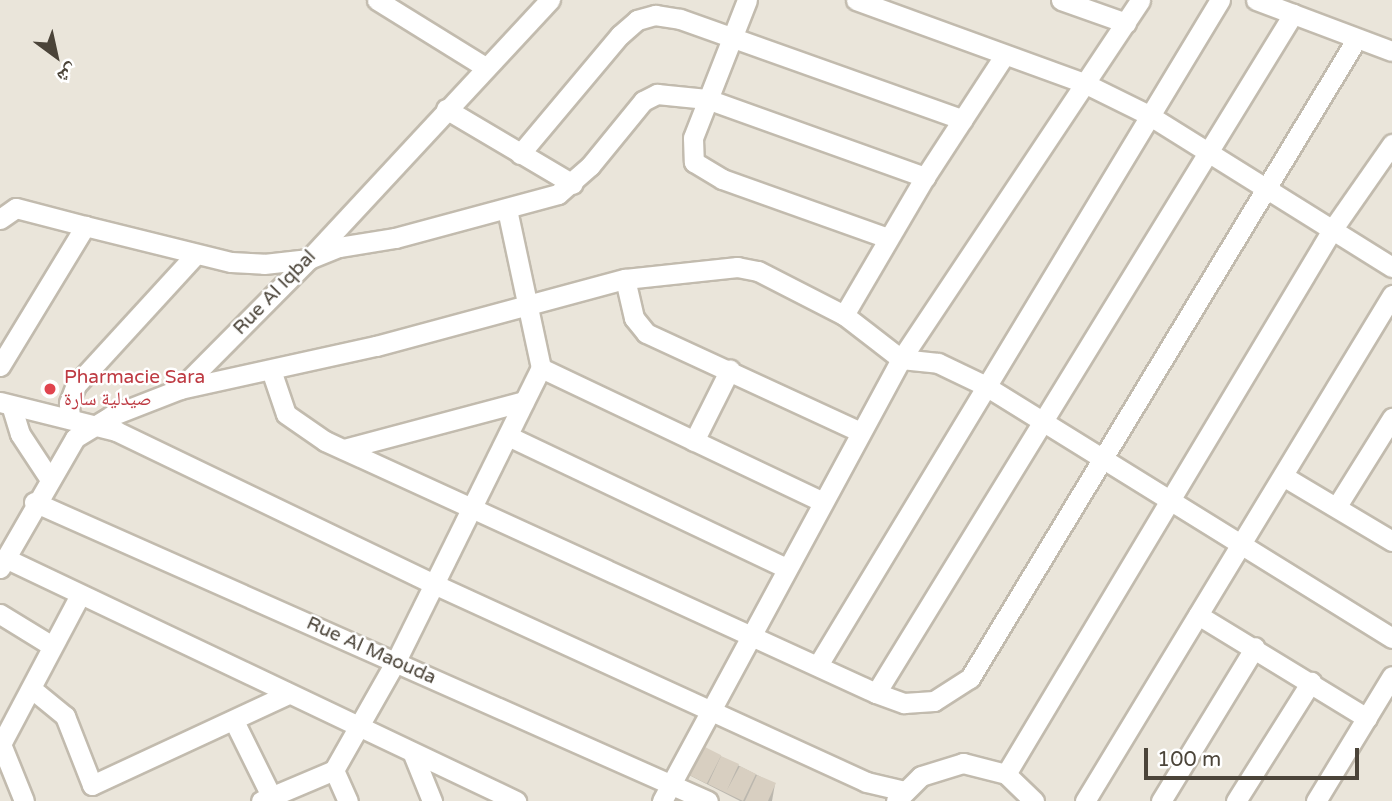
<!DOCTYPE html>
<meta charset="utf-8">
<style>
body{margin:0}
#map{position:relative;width:1392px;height:801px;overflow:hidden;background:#f6f3ec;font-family:"Varela Round","Noto Naskh Arabic",sans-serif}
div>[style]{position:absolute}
.residential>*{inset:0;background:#eae5da;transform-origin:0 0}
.shadow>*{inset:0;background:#0003}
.building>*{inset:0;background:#d8cfc1;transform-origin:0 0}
.roads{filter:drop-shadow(2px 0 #c2bbae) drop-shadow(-2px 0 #c2bbae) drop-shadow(0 2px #c2bbae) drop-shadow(0 -2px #c2bbae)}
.minor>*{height:19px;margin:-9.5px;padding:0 9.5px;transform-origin:9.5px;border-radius:9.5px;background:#fff}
.dots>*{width:19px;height:19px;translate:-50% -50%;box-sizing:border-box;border:4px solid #fff;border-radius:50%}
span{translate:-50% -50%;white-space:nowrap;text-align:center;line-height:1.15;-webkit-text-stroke:5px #fff;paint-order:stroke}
.street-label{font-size:19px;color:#4b4439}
.health-label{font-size:19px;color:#be3a42}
.left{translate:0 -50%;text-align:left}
.north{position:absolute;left:21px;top:21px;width:70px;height:70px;-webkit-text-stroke:5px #fff;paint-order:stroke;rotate:147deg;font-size:19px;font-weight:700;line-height:28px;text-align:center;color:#4b4439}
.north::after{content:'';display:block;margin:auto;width:24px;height:32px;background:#4b4439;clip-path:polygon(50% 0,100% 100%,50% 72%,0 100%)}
.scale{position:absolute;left:1144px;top:748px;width:215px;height:32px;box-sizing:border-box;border:4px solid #4b4439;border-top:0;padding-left:9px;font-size:21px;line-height:24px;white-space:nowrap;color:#4b4439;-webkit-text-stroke:5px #fff;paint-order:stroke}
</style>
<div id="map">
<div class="residential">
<div style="left:0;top:0;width:1392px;height:801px"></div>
</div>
<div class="shadow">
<div style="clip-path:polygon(700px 746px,775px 784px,772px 801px,740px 801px,689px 775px)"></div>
</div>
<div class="building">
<div style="left:699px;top:744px;width:25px;height:32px;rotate:27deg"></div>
<div style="clip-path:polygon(721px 756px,739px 764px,727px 790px,740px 766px,756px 774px,743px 801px,708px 784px)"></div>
<div style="clip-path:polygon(757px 775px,776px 783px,768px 801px,745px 801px)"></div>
</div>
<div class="roads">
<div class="minor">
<div style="left:377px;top:0;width:127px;rotate:31.8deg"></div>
<div style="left:747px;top:0;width:148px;rotate:111.4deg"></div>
<div style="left:693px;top:138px;width:24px;rotate:88deg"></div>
<div style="left:694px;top:162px;width:33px;rotate:31deg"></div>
<div style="left:722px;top:179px;width:176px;rotate:19.6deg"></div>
<div style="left:856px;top:0;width:243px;rotate:20deg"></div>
<div style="left:1084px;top:83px;width:70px;rotate:26.2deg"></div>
<div style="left:1147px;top:114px;width:289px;rotate:32deg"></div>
<div style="left:1061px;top:0;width:69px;rotate:19.5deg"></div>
<div style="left:1256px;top:0;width:145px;rotate:20.6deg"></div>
<div style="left:446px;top:109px;width:147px;rotate:30.6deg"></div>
<div style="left:520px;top:154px;width:155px;rotate:-50deg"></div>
<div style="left:620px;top:35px;width:23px;rotate:-41deg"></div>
<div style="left:637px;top:20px;width:19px;rotate:-16deg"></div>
<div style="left:655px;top:15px;width:25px;rotate:9deg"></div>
<div style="left:680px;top:19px;width:300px;rotate:19.6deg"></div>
<div style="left:0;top:219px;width:19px;rotate:-35deg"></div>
<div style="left:16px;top:208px;width:71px;rotate:14.6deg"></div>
<div style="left:625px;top:279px;width:40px;rotate:77deg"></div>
<div style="left:634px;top:318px;width:19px;rotate:51deg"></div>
<div style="left:646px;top:333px;width:236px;rotate:24.8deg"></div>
<div style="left:844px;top:315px;width:160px;rotate:-59.6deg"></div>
<div style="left:925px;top:177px;width:145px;rotate:-56.9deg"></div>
<div style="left:0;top:366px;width:164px;rotate:-58.7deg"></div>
<div style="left:85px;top:226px;width:150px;rotate:13.9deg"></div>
<div style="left:231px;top:262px;width:33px;rotate:3deg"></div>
<div style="left:264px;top:264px;width:45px;rotate:-6.3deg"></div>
<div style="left:309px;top:259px;width:32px;rotate:-22deg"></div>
<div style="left:339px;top:247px;width:57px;rotate:-9.1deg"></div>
<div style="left:395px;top:238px;width:169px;rotate:-15.1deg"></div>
<div style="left:558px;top:194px;width:43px;rotate:-41.2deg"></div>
<div style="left:590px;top:166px;width:84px;rotate:-50.8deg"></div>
<div style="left:643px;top:101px;width:16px;rotate:-27deg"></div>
<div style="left:657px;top:94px;width:50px;rotate:5.7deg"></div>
<div style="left:707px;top:99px;width:232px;rotate:19.7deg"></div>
<div style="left:541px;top:368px;width:312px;rotate:25.4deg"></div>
<div style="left:271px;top:370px;width:46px;rotate:71.2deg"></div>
<div style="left:286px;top:414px;width:47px;rotate:34.7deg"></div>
<div style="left:325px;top:441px;width:606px;rotate:24.58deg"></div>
<div style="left:876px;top:693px;width:30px;rotate:20deg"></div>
<div style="left:904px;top:703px;width:30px;rotate:-4deg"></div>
<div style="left:934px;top:701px;width:43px;rotate:-32.6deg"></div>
<div style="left:970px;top:678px;width:746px;rotate:-58.83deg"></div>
<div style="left:180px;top:389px;width:201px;rotate:-12.4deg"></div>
<div style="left:376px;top:346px;width:258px;rotate:-15.1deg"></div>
<div style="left:625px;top:279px;width:113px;rotate:-6.1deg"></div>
<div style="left:737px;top:267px;width:21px;rotate:11deg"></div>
<div style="left:758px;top:271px;width:97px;rotate:27.1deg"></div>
<div style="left:844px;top:315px;width:72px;rotate:37.7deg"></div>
<div style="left:901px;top:359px;width:37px;rotate:6deg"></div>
<div style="left:938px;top:363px;width:51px;rotate:25.6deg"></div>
<div style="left:984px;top:385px;width:480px;rotate:31.8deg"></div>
<div style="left:0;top:402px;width:120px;rotate:14deg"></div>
<div style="left:116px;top:431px;width:353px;rotate:25.7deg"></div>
<div style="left:434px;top:584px;width:475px;rotate:24.6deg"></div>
<div style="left:866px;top:782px;width:39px;rotate:13deg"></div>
<div style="left:12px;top:408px;width:27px;rotate:73deg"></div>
<div style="left:20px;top:434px;width:53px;rotate:56.6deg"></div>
<div style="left:70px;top:419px;width:16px;rotate:-94deg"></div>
<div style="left:69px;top:403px;width:19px;rotate:-69deg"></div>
<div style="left:76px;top:385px;width:176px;rotate:-47.5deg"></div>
<div style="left:508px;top:436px;width:308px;rotate:25.4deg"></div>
<div style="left:694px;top:441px;width:80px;rotate:-63.4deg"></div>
<div style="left:344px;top:449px;width:186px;rotate:-14.9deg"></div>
<div style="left:1283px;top:476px;width:127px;rotate:30.8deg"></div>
<div style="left:34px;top:502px;width:737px;rotate:23.92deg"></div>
<div style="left:1337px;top:506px;width:104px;rotate:-58deg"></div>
<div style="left:5px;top:558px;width:566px;rotate:25.43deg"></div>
<div style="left:0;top:568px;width:150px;rotate:-60deg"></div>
<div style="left:75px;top:438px;width:42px;rotate:-31.4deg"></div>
<div style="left:111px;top:416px;width:74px;rotate:-21.4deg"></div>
<div style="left:180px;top:389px;width:183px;rotate:-45.2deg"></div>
<div style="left:309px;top:259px;width:354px;rotate:-47.1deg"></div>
<div style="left:0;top:614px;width:61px;rotate:31.6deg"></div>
<div style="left:1198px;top:615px;width:198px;rotate:31.4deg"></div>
<div style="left:818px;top:665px;width:777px;rotate:-58.85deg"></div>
<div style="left:32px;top:689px;width:43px;rotate:39.3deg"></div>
<div style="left:65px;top:716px;width:74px;rotate:68.6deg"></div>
<div style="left:92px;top:785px;width:216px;rotate:-24.9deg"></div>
<div style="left:876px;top:693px;width:797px;rotate:-58.44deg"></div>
<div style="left:234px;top:721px;width:84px;rotate:63.7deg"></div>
<div style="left:1px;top:744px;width:61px;rotate:68deg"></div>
<div style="left:0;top:746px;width:171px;rotate:-62.1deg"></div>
<div style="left:413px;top:754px;width:51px;rotate:68deg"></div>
<div style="left:334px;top:770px;width:34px;rotate:66deg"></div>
<div style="left:1006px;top:774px;width:634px;rotate:-59.07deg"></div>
<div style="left:1332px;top:230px;width:105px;rotate:-55.1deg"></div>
<div style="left:261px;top:801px;width:79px;rotate:-23deg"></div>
<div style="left:334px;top:770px;width:125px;rotate:-60.4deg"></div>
<div style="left:396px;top:661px;width:327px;rotate:-63.7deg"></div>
<div style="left:541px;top:368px;width:162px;rotate:-102.1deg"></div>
<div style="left:662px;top:801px;width:502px;rotate:-61.6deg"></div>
<div style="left:901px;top:359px;width:431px;rotate:-56.3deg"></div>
<div style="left:896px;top:801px;width:35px;rotate:-45deg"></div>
<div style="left:921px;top:776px;width:44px;rotate:-17.2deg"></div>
<div style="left:963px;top:763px;width:44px;rotate:14.3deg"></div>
<div style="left:1006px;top:774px;width:39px;rotate:44deg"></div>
<div style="left:1085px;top:801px;width:592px;rotate:-58.75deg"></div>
<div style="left:1161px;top:801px;width:180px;rotate:-58.6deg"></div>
<div style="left:1236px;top:801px;width:141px;rotate:-57.8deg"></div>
<div style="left:1316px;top:801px;width:146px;rotate:-58.7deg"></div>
</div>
</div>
<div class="dots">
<div style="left:50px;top:389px;background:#e0444e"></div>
</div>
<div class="street-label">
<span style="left:275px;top:293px;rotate:-46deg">Rue Al Iqbal</span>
<span style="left:371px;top:651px;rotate:24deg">Rue Al Maouda</span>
</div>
<div class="health-label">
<span class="left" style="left:64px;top:389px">Pharmacie Sara<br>صيدلية سارة</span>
</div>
<div class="north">ش</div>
<div class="scale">100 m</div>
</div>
